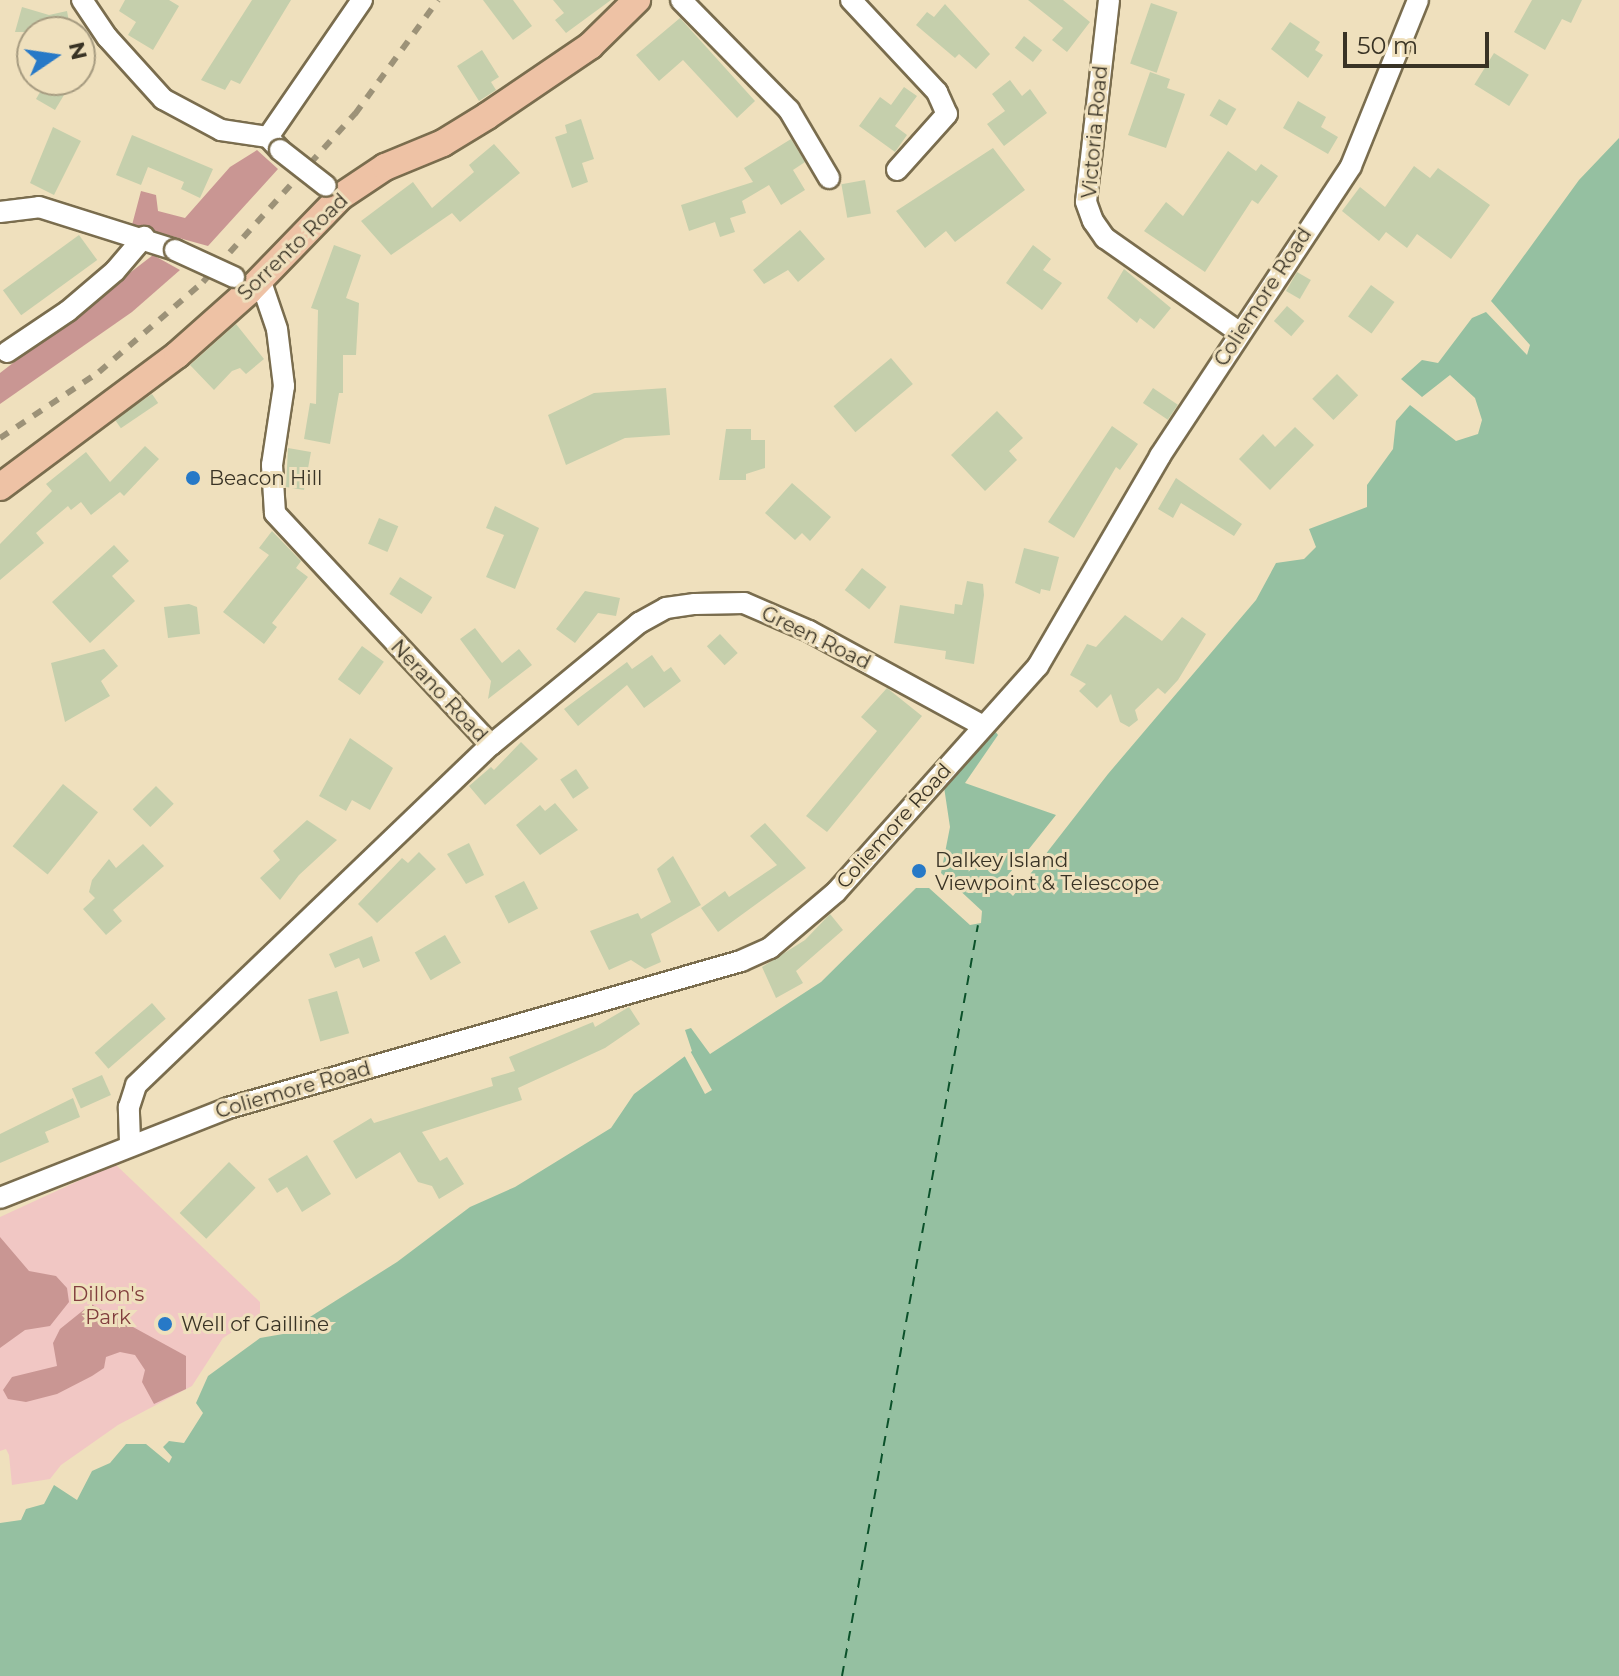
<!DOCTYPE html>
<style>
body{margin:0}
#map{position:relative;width:1619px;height:1676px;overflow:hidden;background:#efe0bd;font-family:Montserrat,sans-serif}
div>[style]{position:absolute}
.green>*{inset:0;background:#f1c7c4}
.forest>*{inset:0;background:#c99693}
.water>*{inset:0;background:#95c0a1}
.pier>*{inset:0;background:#efe0bd}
.ferry>*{height:2px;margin-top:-1px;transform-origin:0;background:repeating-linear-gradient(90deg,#0b512a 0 10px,transparent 0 18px)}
.building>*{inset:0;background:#c5cfac;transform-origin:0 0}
.roads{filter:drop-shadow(2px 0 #7a6d4e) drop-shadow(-2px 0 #7a6d4e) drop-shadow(0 2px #7a6d4e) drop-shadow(0 -2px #7a6d4e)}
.minor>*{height:20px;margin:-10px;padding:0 10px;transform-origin:10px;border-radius:10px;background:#fff}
.major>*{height:26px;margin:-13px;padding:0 13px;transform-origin:13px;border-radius:13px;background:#eec2a5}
.rail>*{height:6px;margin-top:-3px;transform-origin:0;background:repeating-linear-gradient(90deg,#9c9278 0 10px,transparent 0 20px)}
.bridges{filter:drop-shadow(2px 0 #7a6d4e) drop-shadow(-2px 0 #7a6d4e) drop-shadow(0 2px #7a6d4e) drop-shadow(0 -2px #7a6d4e)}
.minor-bridge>*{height:20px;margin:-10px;padding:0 10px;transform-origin:10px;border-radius:10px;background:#fff}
.dots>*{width:22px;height:22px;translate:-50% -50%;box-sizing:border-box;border:4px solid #efe0bd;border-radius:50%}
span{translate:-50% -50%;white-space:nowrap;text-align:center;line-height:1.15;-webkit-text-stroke:6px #efe0bd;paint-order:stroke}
.street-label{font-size:20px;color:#393325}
.poi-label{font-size:20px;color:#393325}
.left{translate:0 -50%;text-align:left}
.park-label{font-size:20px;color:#813e3e}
.north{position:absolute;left:16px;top:16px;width:80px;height:80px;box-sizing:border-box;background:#efe0bd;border:2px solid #a69b80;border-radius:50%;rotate:77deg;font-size:22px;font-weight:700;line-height:32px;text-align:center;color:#393325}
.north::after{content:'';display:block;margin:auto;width:28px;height:36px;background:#2779c7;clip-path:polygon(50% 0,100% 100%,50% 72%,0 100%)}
.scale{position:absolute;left:1343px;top:32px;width:146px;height:36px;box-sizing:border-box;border:4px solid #393325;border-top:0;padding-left:10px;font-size:24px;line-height:28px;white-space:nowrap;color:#393325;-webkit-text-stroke:6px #efe0bd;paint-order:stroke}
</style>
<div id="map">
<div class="green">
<div style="clip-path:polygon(115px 1164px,260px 1302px,260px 1314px,223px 1338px,192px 1386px,118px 1425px,61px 1465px,50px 1479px,12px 1485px,9px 1455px,6px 1449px,0 1451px,0 1217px)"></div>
</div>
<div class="forest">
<div style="clip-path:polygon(257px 150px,278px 169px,208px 246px,132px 225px,141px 191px,156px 195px,158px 211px,185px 218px,230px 167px)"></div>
<div style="clip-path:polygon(153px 255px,180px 270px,132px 312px,0 404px,0 373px)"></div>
<div style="clip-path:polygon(0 1237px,29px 1271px,56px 1276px,67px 1288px,69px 1302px,50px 1326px,25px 1330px,0 1348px)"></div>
<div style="clip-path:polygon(91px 1304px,186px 1356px,186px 1389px,154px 1404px,142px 1382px,145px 1370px,135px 1355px,120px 1352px,106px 1357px,104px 1368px,92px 1376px,57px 1394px,26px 1402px,8px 1399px,3px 1390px,12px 1377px,57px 1366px,53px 1343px,60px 1329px)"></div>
</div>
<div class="water">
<div style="clip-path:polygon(1619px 138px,1619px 1676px,0 1676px,0 1523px,21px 1520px,26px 1509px,44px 1504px,54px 1485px,77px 1500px,92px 1471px,110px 1463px,126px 1444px,146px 1444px,169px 1463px,172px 1457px,163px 1447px,169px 1441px,184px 1443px,203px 1413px,196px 1403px,208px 1376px,260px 1338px,283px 1334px,397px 1262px,470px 1207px,515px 1187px,611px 1128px,634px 1094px,692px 1051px,685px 1030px,691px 1028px,710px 1054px,821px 982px,916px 888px,929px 888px,970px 925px,981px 923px,982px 911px,941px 873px,950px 827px,944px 787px,995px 731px,998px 735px,965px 783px,1056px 815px,1001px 884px,1013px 896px,1108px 774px,1256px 600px,1276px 563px,1304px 559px,1316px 547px,1309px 529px,1367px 507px,1367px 485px,1393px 449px,1396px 421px,1410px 405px,1456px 441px,1478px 434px,1482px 420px,1475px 398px,1450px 375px,1422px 397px,1401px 379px,1422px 360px,1438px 363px,1472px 318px,1486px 312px,1527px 355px,1530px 345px,1491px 301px,1579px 180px)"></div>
</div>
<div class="pier">
<div style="clip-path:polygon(683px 1038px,712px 1090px,705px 1094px,683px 1053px,687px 1050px)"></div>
</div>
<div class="ferry">
<div style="left:842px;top:1676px;width:763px;rotate:-79.74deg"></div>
</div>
<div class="building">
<div style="clip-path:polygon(125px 0,169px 0,179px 6px,153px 50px,128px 35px,136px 22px,119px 11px)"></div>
<div style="clip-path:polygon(252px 0,291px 0,240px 84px,231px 80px,225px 90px,201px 80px)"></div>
<div style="clip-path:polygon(483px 0,513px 0,532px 26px,513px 40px)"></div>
<div style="clip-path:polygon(553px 0,611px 0,566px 33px,555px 20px,564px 13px)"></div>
<div style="clip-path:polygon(1028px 0,1063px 0,1090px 22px,1067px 52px,1052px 40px,1063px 28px)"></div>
<div style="clip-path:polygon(1532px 0,1582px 0,1571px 23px,1562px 19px,1545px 50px,1514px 32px)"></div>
<div style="left:1151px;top:3px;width:28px;height:64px;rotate:19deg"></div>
<div style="clip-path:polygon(945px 4px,990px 54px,976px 69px,959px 54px,955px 58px,916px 25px,927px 12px,934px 17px)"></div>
<div style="clip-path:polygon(22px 7px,49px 15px,67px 11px,71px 32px,15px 32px)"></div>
<div style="clip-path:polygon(680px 18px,755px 101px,737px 118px,683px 60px,659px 81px,636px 55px)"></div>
<div style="clip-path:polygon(1290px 22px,1320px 42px,1315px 50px,1323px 55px,1308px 78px,1271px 49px)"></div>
<div style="left:1024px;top:36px;width:23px;height:15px;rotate:38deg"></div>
<div style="clip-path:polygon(482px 50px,499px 77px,491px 82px,496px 90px,479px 101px,457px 66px)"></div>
<div style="left:1494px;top:53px;width:41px;height:37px;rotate:32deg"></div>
<div style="clip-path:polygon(1150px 72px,1170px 79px,1167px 88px,1185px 94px,1166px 148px,1128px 135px)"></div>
<div style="clip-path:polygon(47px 80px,73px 80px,55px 110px,36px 99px)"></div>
<div style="clip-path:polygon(1010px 80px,1022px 96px,1030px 89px,1047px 113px,1004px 146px,987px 124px,1005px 111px,992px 94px)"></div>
<div style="clip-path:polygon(904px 87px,917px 96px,895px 126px,907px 135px,895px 152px,859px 126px,880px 97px,891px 105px)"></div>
<div style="left:1219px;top:99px;width:20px;height:19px;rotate:30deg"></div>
<div style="clip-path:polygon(1298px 101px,1326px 117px,1321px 127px,1338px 137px,1328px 154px,1283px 128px)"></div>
<div style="clip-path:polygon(581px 119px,594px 159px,582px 163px,588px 182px,572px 188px,555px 137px,567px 133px,565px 125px)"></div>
<div style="clip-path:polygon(53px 127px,81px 141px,54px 195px,30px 183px)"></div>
<div style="clip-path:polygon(132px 135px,213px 169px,200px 198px,181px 189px,184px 182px,148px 167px,141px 185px,116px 175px)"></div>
<div style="clip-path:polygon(791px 139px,805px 162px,793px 170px,805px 190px,781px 205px,769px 185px,742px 201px,746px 213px,730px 218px,735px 232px,720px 237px,715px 222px,689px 231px,681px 205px,753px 182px,744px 168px)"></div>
<div style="clip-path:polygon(494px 144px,520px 173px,460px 222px,452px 213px,391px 255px,361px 221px,413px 182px,432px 208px,474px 172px,469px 165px)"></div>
<div style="clip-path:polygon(993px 148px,1025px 190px,955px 242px,946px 231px,925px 248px,896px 211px)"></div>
<div style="clip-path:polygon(1228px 151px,1256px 171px,1261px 164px,1278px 176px,1258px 204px,1252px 200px,1205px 272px,1144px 231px,1166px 202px,1183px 216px)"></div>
<div style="clip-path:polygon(1414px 166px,1430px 178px,1438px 168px,1490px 205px,1451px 259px,1417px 234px,1407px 248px,1386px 232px,1379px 241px,1342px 211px,1360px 187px,1385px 207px)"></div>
<div style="left:865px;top:180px;width:34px;height:24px;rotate:80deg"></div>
<div style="clip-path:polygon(800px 230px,825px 259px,798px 282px,788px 270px,764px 284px,753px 270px)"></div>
<div style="left:79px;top:235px;width:31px;height:94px;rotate:54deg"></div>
<div style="clip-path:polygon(334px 245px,361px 255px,346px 298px,359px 303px,356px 355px,343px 355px,343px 393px,339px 393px,330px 444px,304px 439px,310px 403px,316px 404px,318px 310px,311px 308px)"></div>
<div style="clip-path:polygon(1033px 245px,1051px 259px,1043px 270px,1062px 283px,1042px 310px,1006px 283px)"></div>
<div style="clip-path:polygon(1124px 269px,1171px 308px,1154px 329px,1140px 318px,1137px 323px,1107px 298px)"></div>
<div style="left:1297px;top:272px;width:16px;height:22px;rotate:30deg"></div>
<div style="left:1371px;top:285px;width:29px;height:39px;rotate:36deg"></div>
<div style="left:1287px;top:306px;width:23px;height:20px;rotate:41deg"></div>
<div style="clip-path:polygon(236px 324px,264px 359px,246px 374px,240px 368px,232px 371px,214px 390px,190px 365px)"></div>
<div style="left:891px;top:358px;width:34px;height:75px;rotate:50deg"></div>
<div style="left:1337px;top:374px;width:30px;height:35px;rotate:45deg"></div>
<div style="clip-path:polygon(666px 388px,670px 435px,625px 438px,566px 465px,548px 415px,594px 393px)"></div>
<div style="left:1153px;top:388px;width:30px;height:18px;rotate:34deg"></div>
<div style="left:152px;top:394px;width:11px;height:45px;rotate:56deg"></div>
<div style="clip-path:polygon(997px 411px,1023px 438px,1009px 451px,1017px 460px,985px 491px,951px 455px)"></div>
<div style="clip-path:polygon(1112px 426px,1138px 444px,1120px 470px,1116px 467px,1074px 538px,1048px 522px)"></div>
<div style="clip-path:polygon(1295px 427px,1314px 445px,1270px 490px,1239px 459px,1263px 434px,1275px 447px)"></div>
<div style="clip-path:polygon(726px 429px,751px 429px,751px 440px,765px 440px,765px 468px,746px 474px,746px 480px,719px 480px)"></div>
<div style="clip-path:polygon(145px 446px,159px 459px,124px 496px,120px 492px,91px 515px,81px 502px,71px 510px,68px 506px,36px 533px,44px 543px,0 580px,0 544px,52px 491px,46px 484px,86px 452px,110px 482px)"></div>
<div style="clip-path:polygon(288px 448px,311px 452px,304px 490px,286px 487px)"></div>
<div style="clip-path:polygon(1176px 478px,1242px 524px,1234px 536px,1181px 503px,1173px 518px,1158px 509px)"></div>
<div style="clip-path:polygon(792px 483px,831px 517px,810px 541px,802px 533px,795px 540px,765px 513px)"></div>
<div style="clip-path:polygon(495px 506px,539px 528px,515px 589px,486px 577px,504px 535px,486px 528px)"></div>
<div style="left:379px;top:518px;width:21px;height:28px;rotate:23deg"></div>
<div style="clip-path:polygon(272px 531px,301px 561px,296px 568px,308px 577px,272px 623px,277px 627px,264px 644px,223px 612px,269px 555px,259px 548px)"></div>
<div style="clip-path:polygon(114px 545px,129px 561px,112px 576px,135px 601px,90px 643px,52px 602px)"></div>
<div style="clip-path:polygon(1024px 548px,1059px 557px,1050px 591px,1041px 589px,1040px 594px,1015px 583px)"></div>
<div style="left:862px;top:568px;width:31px;height:28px;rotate:38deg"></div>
<div style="left:400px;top:577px;width:38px;height:20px;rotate:32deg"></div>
<div style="clip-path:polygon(967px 581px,983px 584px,984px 595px,974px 664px,945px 659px,946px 651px,894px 643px,900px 605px,954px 614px,955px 604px,962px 605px)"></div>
<div style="clip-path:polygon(585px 591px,620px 598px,616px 616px,598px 613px,575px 643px,556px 629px)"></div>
<div style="clip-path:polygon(189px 604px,197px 607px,200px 634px,168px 638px,164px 607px)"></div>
<div style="clip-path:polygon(1125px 615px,1162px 641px,1182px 617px,1206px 634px,1178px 680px,1165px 694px,1158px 688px,1135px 710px,1138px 720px,1129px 727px,1120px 722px,1111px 694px,1097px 708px,1079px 691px,1086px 684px,1070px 675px,1087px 644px,1096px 647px)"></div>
<div style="clip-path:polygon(475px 628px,502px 663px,519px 649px,532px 665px,488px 699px,491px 681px,460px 639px)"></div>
<div style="left:720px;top:634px;width:26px;height:18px;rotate:47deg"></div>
<div style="left:362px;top:646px;width:27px;height:41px;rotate:36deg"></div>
<div style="clip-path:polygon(104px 649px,118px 666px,101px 681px,110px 696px,65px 722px,51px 663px)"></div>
<div style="clip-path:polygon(652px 655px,664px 672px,671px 667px,681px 681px,644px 708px,627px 685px,578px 726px,564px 709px,627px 662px,632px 669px)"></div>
<div style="clip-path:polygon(887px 688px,922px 716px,827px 832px,806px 816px,877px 731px,861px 717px)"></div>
<div style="clip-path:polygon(350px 738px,393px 768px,370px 810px,352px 800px,346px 811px,319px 796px)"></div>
<div style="clip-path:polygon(521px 742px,538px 759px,485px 805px,469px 786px,491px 767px,494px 770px)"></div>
<div style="left:576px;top:769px;width:23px;height:19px;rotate:56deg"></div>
<div style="left:63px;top:784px;width:45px;height:80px;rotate:39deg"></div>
<div style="left:156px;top:786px;width:25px;height:33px;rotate:45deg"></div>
<div style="clip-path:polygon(555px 803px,578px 830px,540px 855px,516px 825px,540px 805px,545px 811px)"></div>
<div style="clip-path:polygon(307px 820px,337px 840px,299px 875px,280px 900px,260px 878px,280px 860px,273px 851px)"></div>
<div style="clip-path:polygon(765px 823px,806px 868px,718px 932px,701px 908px,725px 891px,729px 897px,777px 865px,750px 836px)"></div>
<div style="clip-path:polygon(469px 843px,484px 875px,466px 884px,447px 854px)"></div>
<div style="clip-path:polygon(143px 844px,164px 866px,113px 910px,122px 921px,106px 935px,83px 909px,95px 898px,89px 892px,92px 880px,109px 859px,116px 868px)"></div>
<div style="clip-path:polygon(419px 852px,436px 869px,377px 923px,358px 904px,402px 858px,408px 863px)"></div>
<div style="clip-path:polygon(673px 856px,701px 905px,651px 934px,661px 962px,645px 969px,631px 960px,609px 970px,590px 931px,638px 913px,641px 919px,671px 902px,657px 869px)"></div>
<div style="left:524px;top:881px;width:31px;height:33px;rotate:63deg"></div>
<div style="clip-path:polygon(830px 914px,843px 930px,796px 971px,803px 983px,776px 998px,762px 967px,805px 940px)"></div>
<div style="left:445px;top:935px;width:32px;height:35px;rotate:60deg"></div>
<div style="clip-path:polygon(372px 936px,380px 961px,363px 968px,359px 958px,335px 968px,329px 954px)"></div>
<div style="left:337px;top:991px;width:44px;height:30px;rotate:74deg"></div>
<div style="left:152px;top:1003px;width:21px;height:76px;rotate:49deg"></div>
<div style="clip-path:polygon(629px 1007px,640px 1024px,605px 1048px,518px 1088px,522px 1100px,422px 1132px,440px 1161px,447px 1157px,464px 1184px,439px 1199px,432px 1186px,418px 1182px,400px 1152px,356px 1179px,333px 1141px,371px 1118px,374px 1123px,493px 1086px,491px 1078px,515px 1071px,509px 1057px,593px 1022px,595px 1027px)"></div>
<div style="left:102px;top:1075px;width:22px;height:33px;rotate:66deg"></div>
<div style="clip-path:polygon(73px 1098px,80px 1117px,45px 1132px,49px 1142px,0 1163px,0 1134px)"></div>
<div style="clip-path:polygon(307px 1155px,331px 1194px,302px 1212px,287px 1187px,277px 1193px,268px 1179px)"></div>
<div style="left:229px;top:1162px;width:37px;height:71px;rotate:44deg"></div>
</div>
<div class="roads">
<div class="minor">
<div style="left:82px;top:0;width:45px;rotate:56deg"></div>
<div style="left:107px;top:37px;width:84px;rotate:47.9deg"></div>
<div style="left:163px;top:99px;width:66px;rotate:28.1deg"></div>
<div style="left:221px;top:130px;width:48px;rotate:8.5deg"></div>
<div style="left:268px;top:137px;width:18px;rotate:47deg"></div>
<div style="left:681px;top:0;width:154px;rotate:45.5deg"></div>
<div style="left:789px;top:110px;width:79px;rotate:59.5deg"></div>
<div style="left:851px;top:0;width:126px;rotate:46.9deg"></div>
<div style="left:937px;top:92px;width:24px;rotate:66deg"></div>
<div style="left:947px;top:114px;width:75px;rotate:131.8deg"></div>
<div style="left:1109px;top:0;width:203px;rotate:96.5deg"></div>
<div style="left:1086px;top:202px;width:20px;rotate:70deg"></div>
<div style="left:1093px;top:221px;width:21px;rotate:55deg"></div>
<div style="left:1105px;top:238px;width:165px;rotate:35.1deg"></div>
<div style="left:268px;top:137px;width:166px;rotate:-55.5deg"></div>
<div style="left:0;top:212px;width:39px;rotate:-7deg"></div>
<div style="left:39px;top:207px;width:143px;rotate:17.5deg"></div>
<div style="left:7px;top:352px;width:73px;rotate:-33.9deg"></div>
<div style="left:68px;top:311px;width:62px;rotate:-40.4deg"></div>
<div style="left:115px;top:271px;width:45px;rotate:-49.5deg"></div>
<div style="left:491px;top:745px;width:192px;rotate:-39.5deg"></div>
<div style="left:639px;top:623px;width:31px;rotate:-29deg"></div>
<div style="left:666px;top:608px;width:29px;rotate:-8deg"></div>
<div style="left:695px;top:604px;width:49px;rotate:-1.2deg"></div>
<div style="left:744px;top:603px;width:71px;rotate:23.3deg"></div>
<div style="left:809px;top:631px;width:198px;rotate:28.6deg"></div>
<div style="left:130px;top:1142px;width:35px;rotate:-92deg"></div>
<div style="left:129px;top:1107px;width:23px;rotate:-72deg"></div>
<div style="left:136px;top:1085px;width:492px;rotate:-43.8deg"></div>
<div style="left:491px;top:745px;width:317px;rotate:-133deg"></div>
<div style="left:275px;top:513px;width:48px;rotate:-93.6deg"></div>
<div style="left:272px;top:465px;width:80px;rotate:-81.4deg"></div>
<div style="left:284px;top:386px;width:57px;rotate:-97deg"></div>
<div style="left:277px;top:329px;width:53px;rotate:-108.8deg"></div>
<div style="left:0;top:1198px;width:245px;rotate:-21.5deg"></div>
<div style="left:228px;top:1108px;width:534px;rotate:-15.99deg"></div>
<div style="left:741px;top:961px;width:32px;rotate:-24deg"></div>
<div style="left:770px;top:948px;width:87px;rotate:-40.3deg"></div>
<div style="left:836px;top:892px;width:303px;rotate:-48.2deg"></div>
<div style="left:1038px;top:666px;width:243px;rotate:-59.8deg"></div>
<div style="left:1160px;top:456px;width:347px;rotate:-56.6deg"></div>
<div style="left:1351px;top:166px;width:179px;rotate:-68deg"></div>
</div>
<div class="major">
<div style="left:0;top:487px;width:221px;rotate:-36.7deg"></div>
<div style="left:177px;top:355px;width:96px;rotate:-41.6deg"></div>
<div style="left:249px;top:291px;width:131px;rotate:-45.9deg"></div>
<div style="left:340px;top:197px;width:54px;rotate:-33.7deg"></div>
<div style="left:385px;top:167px;width:63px;rotate:-22.5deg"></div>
<div style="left:443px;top:143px;width:52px;rotate:-31.5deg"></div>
<div style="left:487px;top:116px;width:125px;rotate:-34.2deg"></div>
<div style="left:590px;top:46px;width:66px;rotate:-44.4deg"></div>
</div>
</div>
<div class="rail">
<div style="left:0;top:438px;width:119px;rotate:-33.7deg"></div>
<div style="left:99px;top:372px;width:138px;rotate:-40.9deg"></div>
<div style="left:203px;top:282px;width:227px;rotate:-47.9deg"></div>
<div style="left:355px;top:114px;width:141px;rotate:-53.9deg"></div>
</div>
<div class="bridges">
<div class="minor-bridge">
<div style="left:280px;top:150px;width:58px;rotate:38deg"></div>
<div style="left:175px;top:250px;width:65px;rotate:24.6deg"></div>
</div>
</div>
<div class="dots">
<div style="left:193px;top:478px;background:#2779c7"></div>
<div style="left:919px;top:871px;background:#2779c7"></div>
<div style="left:165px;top:1324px;background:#2779c7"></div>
</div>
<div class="street-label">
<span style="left:1095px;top:132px;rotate:-85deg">Victoria Road</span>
<span style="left:293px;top:247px;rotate:-44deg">Sorrento Road</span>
<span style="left:1263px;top:297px;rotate:-57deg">Coliemore Road</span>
<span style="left:816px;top:638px;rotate:26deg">Green Road</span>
<span style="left:439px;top:691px;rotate:47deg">Nerano Road</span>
<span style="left:894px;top:826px;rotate:-48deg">Coliemore Road</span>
<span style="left:293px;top:1090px;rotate:-16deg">Coliemore Road</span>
</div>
<div class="poi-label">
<span class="left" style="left:209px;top:478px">Beacon Hill</span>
<span class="left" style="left:935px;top:872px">Dalkey Island<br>Viewpoint &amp; Telescope</span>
<span class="left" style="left:181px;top:1324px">Well of Gailline</span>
</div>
<div class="park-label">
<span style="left:108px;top:1306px">Dillon's<br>Park</span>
</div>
<div class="north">N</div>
<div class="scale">50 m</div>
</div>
